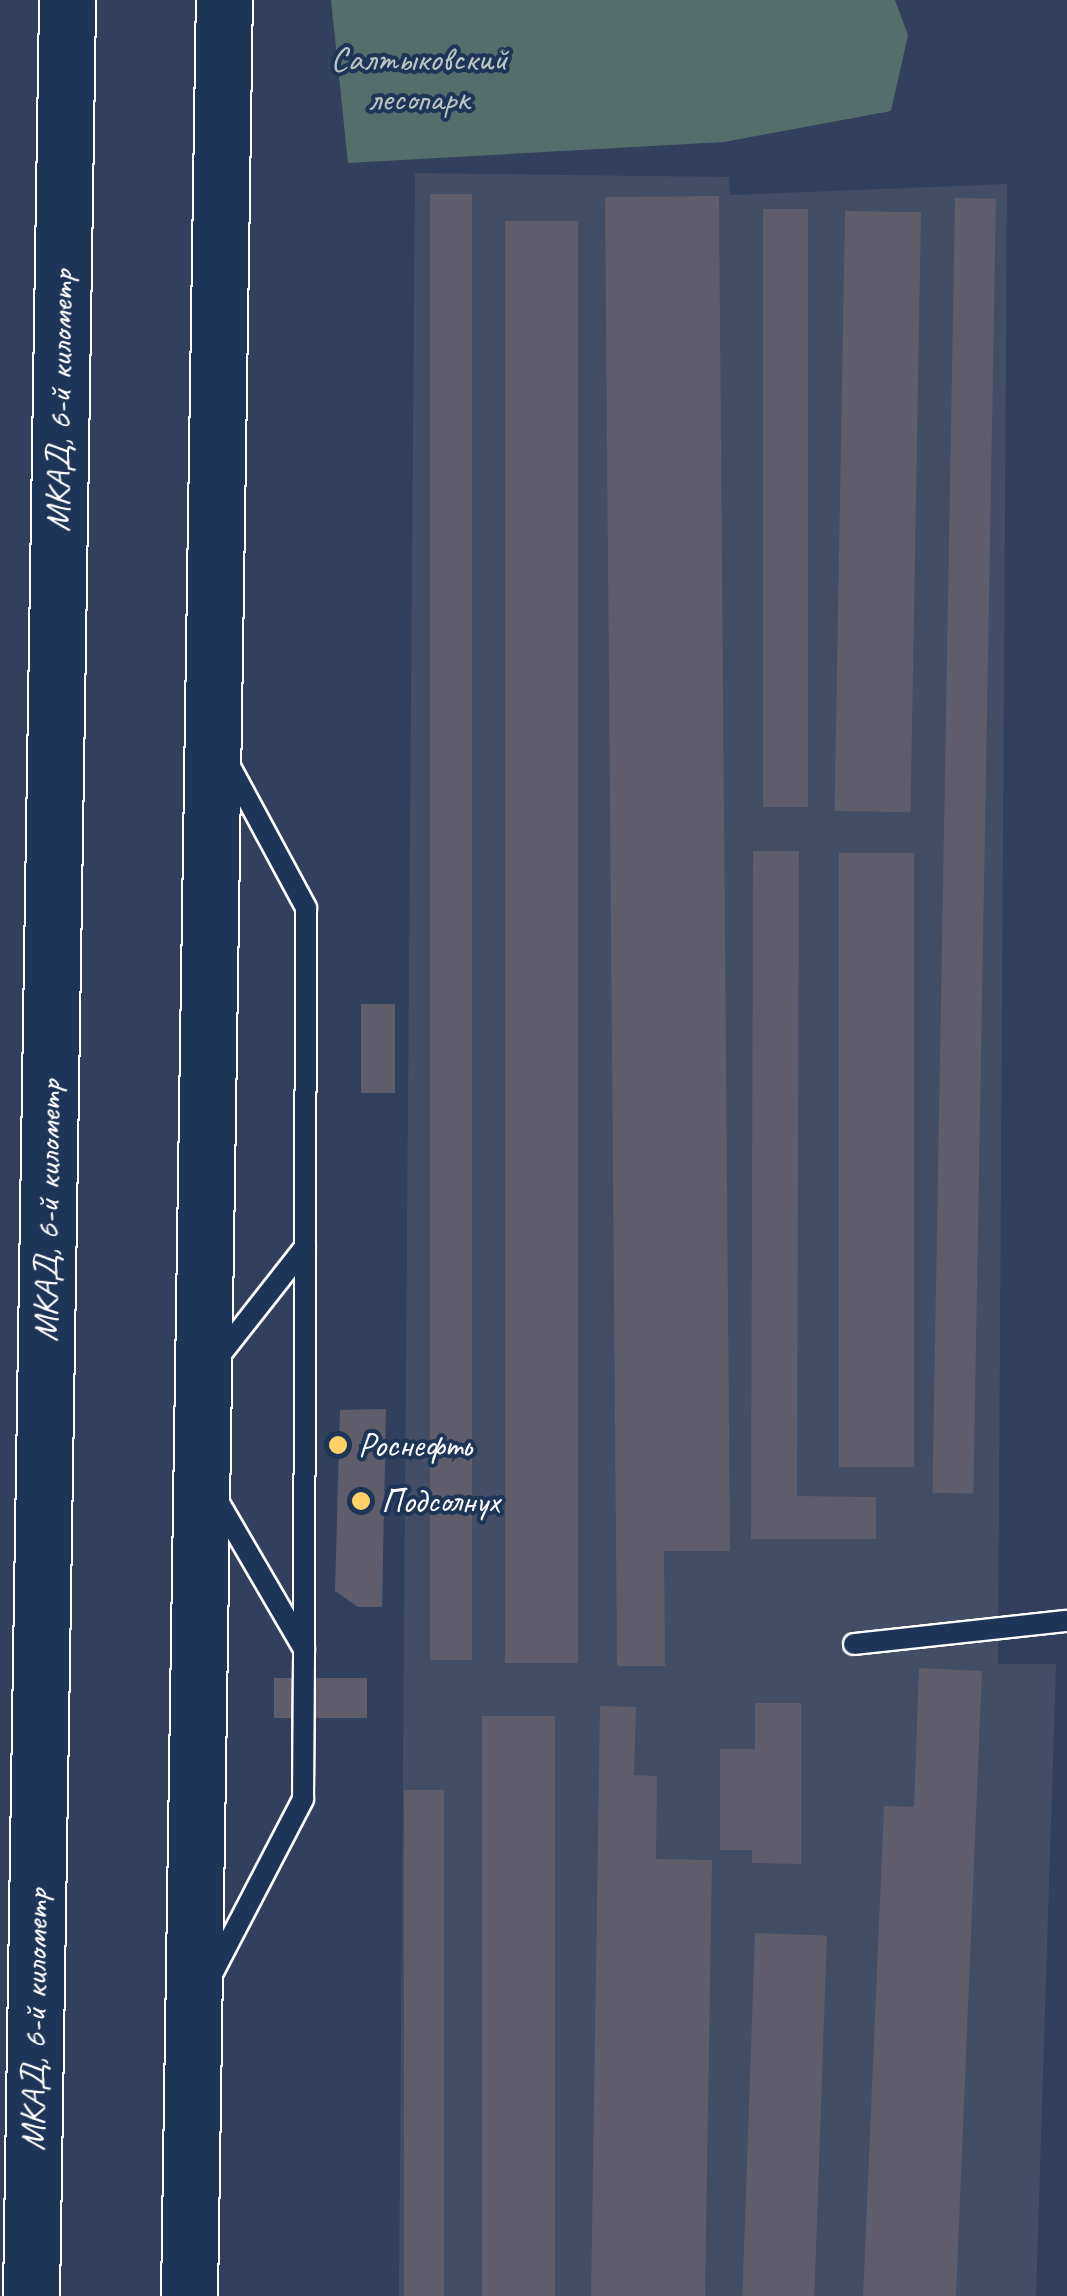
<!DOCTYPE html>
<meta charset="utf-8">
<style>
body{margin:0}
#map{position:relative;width:1067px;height:2296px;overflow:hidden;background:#31415d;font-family:Caveat,sans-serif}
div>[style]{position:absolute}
.built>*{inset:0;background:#434d65}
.green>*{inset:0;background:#546e6b}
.building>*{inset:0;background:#5f5c6c;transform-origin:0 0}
.roads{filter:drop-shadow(2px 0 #fff) drop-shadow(-2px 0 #fff) drop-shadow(0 2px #fff) drop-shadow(0 -2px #fff)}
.service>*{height:20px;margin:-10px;padding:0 10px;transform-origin:10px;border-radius:10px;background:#1d3557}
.trunk>*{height:55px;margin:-27.5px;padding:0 27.5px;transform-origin:27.5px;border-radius:27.5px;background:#1d3557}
.dots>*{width:28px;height:28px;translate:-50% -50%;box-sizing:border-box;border:5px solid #1d3557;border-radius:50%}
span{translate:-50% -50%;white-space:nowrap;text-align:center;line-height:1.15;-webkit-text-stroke:8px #1d3557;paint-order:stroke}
.park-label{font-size:35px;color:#bbc5c4}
.street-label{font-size:35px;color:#fff}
.poi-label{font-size:35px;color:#fff}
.left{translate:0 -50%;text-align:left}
</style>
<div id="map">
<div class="built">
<div style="clip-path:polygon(415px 173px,729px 177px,730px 195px,1007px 184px,998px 1664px,1056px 1664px,1036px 2296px,399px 2296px)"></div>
</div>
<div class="green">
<div style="clip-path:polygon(331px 0,895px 0,908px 35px,891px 111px,724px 142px,348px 163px)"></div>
</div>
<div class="building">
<div style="left:430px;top:194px;width:42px;height:1466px"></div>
<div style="clip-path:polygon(719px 196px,730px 1551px,664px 1551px,665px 1666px,617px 1666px,605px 197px)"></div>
<div style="left:955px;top:198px;width:41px;height:1295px;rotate:1deg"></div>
<div style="left:763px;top:209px;width:45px;height:598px"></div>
<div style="left:845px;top:211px;width:76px;height:600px;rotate:1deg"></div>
<div style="left:505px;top:221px;width:73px;height:1442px"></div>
<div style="clip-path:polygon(753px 851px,799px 851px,797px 1496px,876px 1497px,876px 1539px,751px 1539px)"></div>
<div style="left:839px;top:853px;width:75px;height:614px"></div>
<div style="left:361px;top:1004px;width:34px;height:89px"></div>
<div style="clip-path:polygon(386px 1409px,382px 1607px,358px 1607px,335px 1591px,340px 1410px)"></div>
<div style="clip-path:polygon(919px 1668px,982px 1671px,956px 2296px,863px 2296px,884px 1806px,914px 1807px)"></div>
<div style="left:367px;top:1678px;width:40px;height:93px;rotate:90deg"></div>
<div style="clip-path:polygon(755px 1703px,801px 1703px,801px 1864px,752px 1863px,752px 1850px,720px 1850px,720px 1749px,755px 1749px)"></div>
<div style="clip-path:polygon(600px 1706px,636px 1707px,634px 1775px,657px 1776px,656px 1859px,712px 1860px,705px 2296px,591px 2296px)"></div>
<div style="left:482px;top:1716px;width:73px;height:580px"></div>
<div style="left:404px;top:1790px;width:40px;height:506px"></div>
<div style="left:755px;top:1933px;width:72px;height:363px;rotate:2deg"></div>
</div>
<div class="roads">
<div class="service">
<div style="left:227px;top:761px;width:167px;rotate:61.7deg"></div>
<div style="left:306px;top:908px;width:741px;rotate:90.15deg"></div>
<div style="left:217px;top:1359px;width:142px;rotate:-51.8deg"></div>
<div style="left:854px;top:1644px;width:214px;rotate:-6.2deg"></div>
<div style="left:210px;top:1978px;width:202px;rotate:-62.5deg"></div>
<div style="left:303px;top:1799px;width:150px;rotate:-89.6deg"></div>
<div style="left:304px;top:1649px;width:175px;rotate:-120.2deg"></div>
</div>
<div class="trunk">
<div style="left:31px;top:2296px;width:2296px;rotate:-89.1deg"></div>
<div style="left:189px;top:2296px;width:2296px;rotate:-89.13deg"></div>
</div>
</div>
<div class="dots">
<div style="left:338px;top:1445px;background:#ffd166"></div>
<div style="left:361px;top:1501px;background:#ffd166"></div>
</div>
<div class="park-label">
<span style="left:419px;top:79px">Салтыковский<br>лесопарк</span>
</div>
<div class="street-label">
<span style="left:60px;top:401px;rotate:-89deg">МКАД, 6-й километр</span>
<span style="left:48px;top:1211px;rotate:-89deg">МКАД, 6-й километр</span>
<span style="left:35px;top:2020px;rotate:-89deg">МКАД, 6-й километр</span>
</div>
<div class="poi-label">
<span class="left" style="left:358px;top:1445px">Роснефть</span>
<span class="left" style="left:381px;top:1501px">Подсолнух</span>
</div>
</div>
